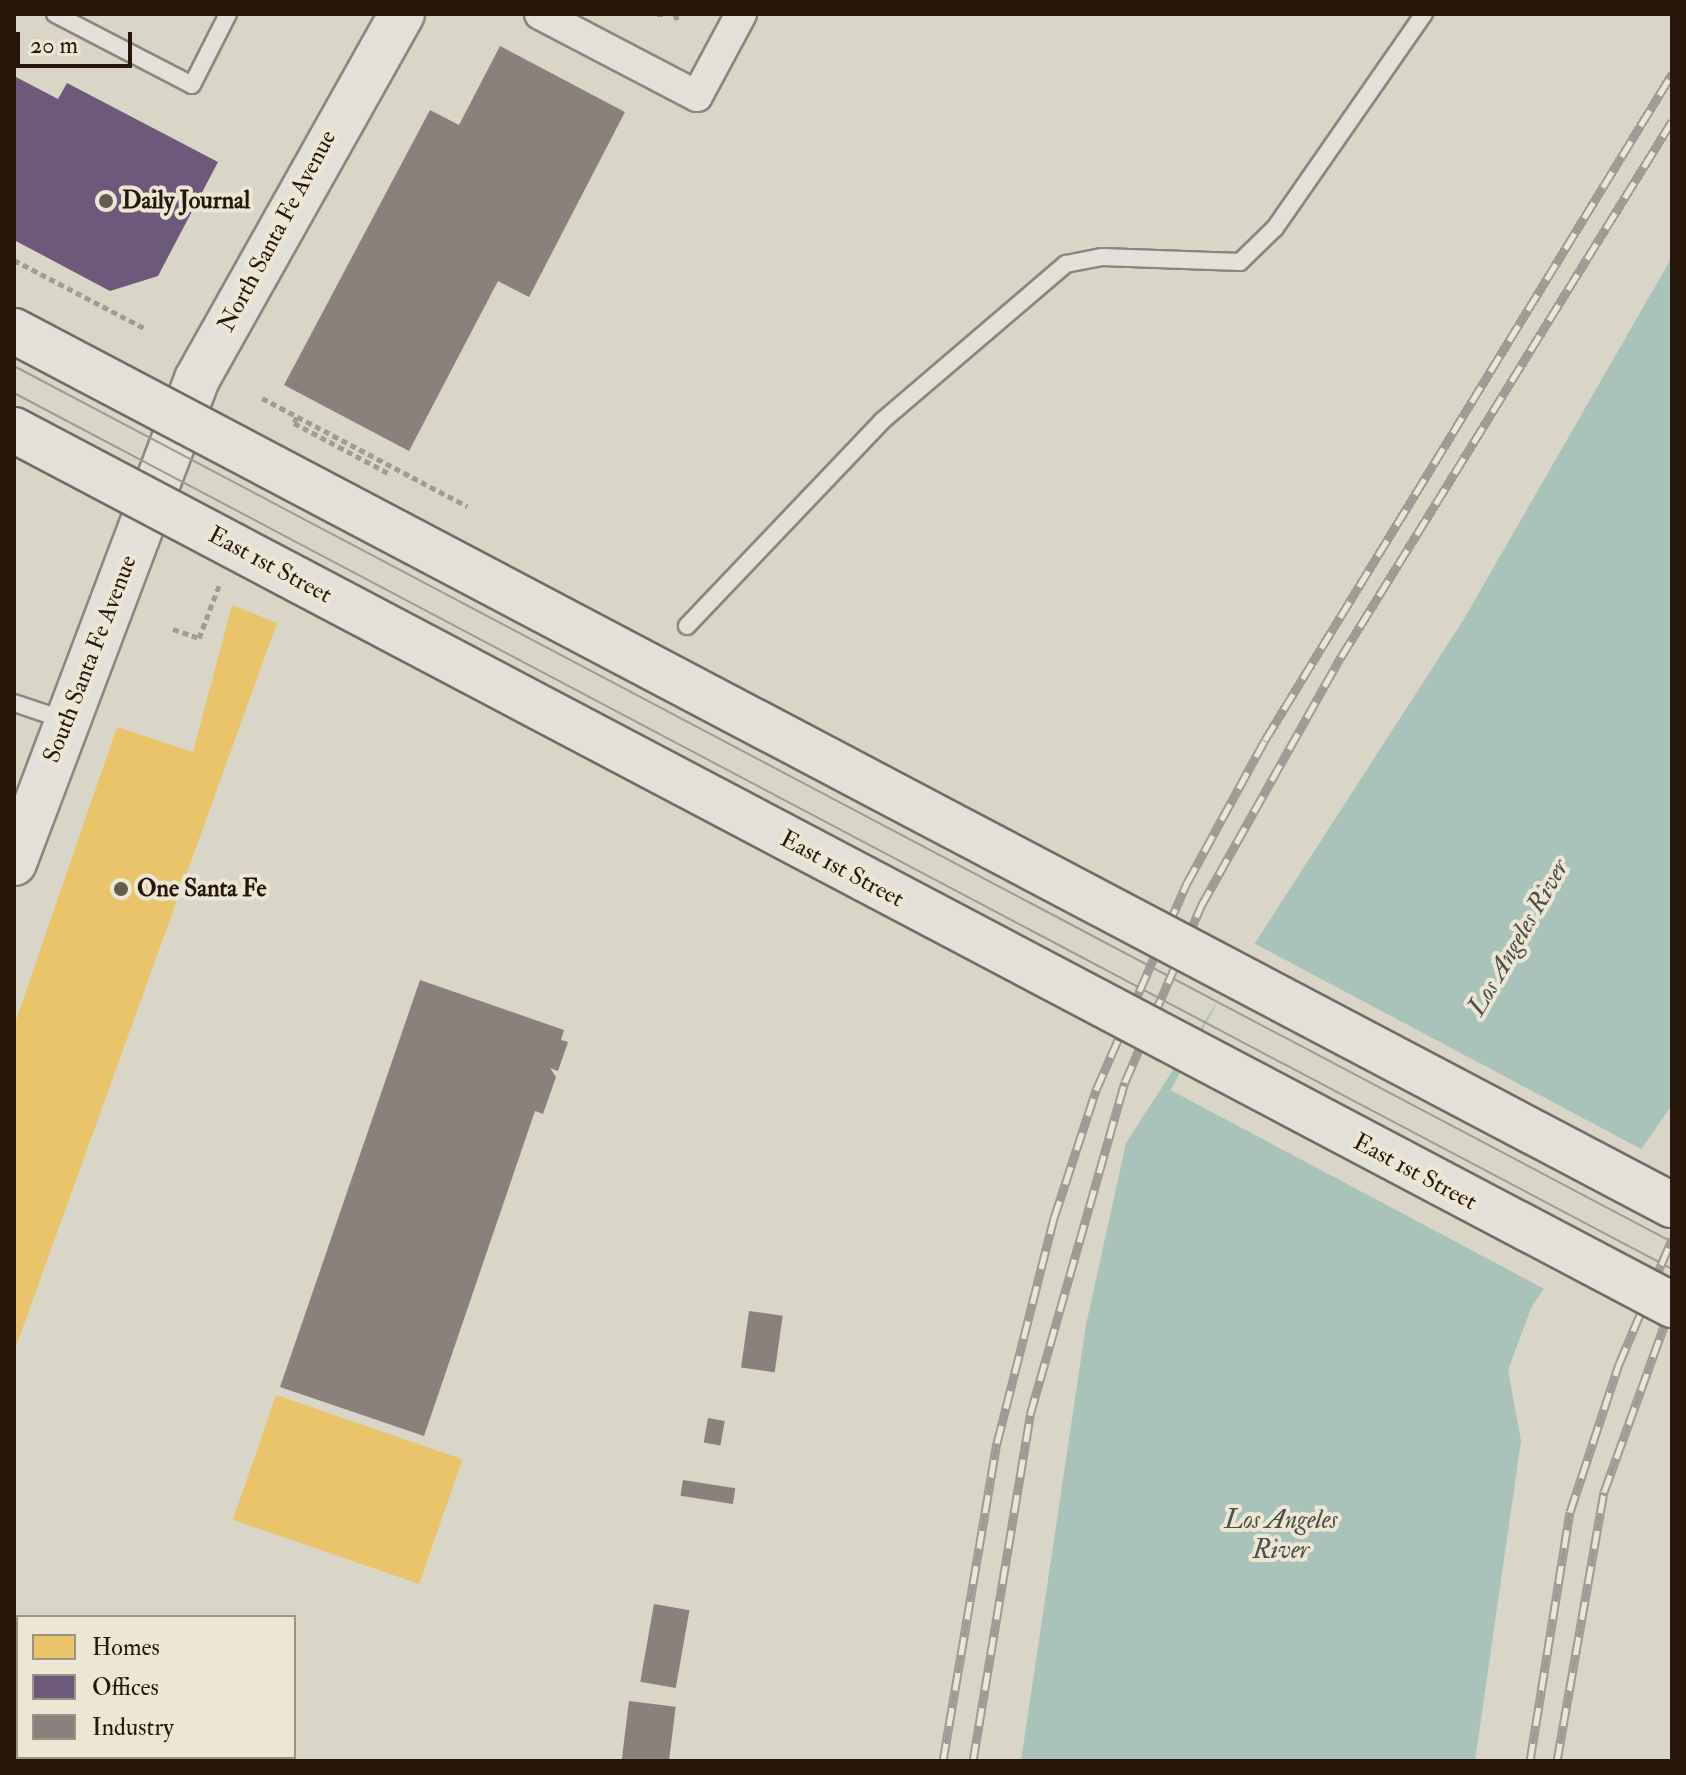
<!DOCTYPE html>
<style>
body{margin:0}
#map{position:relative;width:1686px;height:1775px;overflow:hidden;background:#d9d5c7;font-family:"IM FELL Double Pica",serif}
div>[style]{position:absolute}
.water>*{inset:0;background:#a9c2ba}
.pier>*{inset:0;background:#d9d5c7;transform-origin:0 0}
.homes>*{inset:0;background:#e9c46a;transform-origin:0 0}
.offices>*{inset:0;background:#6d597a}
.industry>*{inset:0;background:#8a817c;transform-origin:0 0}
.path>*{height:5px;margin-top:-2.5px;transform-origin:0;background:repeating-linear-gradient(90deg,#9f9b95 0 6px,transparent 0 10px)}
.roads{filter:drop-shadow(2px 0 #8b877e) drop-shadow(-2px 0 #8b877e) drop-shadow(0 2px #8b877e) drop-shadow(0 -2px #8b877e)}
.lane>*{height:16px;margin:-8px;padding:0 8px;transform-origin:8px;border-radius:8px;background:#e3e0d9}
.street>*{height:30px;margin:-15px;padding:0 15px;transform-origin:15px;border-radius:15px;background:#e3e0d9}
.secondary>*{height:44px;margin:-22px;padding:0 22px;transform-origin:22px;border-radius:22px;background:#e3e0d9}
.tram>*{height:2px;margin:-1px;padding:0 1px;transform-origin:1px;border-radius:1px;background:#9f9b95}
.rail>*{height:9px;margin-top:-4.5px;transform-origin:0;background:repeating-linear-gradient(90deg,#ece6d5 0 18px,#9f9b95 0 36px);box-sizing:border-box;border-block:2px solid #9f9b95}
.bridges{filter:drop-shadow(2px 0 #726d65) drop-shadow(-2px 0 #726d65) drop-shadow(0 2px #726d65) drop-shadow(0 -2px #726d65)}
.secondary-bridge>*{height:44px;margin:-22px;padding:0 22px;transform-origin:22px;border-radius:22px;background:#e3e0d9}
.dots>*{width:22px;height:22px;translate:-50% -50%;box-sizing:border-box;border:4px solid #ece6d5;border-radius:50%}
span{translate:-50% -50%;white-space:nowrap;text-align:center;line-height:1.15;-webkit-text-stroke:8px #ece6d5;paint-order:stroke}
.poi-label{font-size:24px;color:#27170b;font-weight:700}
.left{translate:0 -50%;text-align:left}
.street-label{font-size:24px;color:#27170b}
.water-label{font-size:26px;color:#4d5046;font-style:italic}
.frame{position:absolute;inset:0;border:16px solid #27170b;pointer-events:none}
.legend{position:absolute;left:16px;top:1615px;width:280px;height:144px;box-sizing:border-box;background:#ece6d5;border:2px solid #9d9384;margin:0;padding:10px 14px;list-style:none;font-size:24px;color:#27170b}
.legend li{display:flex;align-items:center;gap:16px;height:40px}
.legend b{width:40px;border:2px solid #9d9384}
.scale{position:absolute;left:16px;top:32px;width:116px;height:36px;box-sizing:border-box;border:4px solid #27170b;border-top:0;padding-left:10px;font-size:24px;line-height:28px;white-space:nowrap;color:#27170b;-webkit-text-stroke:6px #ece6d5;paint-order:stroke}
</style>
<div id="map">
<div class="water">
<div style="clip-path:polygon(1672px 257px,1672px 1105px,1532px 1306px,1508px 1370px,1521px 1441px,1475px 1761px,1021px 1761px,1086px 1325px,1126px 1143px,1464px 619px)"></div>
</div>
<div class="pier">
<div style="left:1250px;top:941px;width:450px;height:169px;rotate:28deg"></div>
</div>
<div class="homes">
<div style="clip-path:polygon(232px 605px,277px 623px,14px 1352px,14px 1026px,117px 727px,193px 752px)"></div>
<div style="left:276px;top:1395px;width:197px;height:132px;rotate:19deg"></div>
</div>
<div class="offices">
<div style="clip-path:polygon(14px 76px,58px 99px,67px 83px,218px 162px,158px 276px,110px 291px,14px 240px)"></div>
</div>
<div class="industry">
<div style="clip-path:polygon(500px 46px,625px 112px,529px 297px,498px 281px,409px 451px,284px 385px,430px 110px,459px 125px)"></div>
<div style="clip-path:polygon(420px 980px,564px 1030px,561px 1040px,568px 1042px,558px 1071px,550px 1068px,556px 1077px,543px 1114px,535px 1111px,424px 1436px,280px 1387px)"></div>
<div style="left:749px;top:1311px;width:34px;height:57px;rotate:8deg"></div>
<div style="left:708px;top:1418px;width:17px;height:25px;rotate:10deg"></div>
<div style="left:683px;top:1480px;width:53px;height:16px;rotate:9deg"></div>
<div style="left:654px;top:1604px;width:36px;height:79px;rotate:10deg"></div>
<div style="left:629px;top:1701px;width:47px;height:61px;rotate:7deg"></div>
</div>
<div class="path">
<div style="left:657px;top:14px;width:8px"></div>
<div style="left:675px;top:14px;width:9px;rotate:69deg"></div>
<div style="left:14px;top:260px;width:147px;rotate:27.6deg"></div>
<div style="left:262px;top:398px;width:232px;rotate:27.8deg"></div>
<div style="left:297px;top:417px;width:7px;rotate:117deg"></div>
<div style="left:294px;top:423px;width:106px;rotate:28deg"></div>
<div style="left:173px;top:629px;width:28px;rotate:19deg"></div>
<div style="left:199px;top:638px;width:56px;rotate:-69deg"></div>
</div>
<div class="roads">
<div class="lane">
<div style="left:55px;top:14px;width:154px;rotate:27.4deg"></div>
<div style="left:192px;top:85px;width:80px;rotate:-63.1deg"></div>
<div style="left:687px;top:626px;width:283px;rotate:-46.4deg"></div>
<div style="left:882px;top:421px;width:242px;rotate:-40.5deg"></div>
<div style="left:1066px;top:264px;width:37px;rotate:-11deg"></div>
<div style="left:1102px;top:257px;width:138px;rotate:2.1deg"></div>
<div style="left:1240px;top:262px;width:49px;rotate:-44.2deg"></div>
<div style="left:1275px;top:228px;width:261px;rotate:-55.2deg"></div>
<div style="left:14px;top:703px;width:54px;rotate:18.4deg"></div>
</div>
<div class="street">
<div style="left:540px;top:14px;width:177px;rotate:27.6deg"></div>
<div style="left:697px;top:96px;width:93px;rotate:-61.8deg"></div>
</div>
<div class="secondary">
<div style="left:14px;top:863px;width:517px;rotate:-69.29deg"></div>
<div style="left:197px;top:379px;width:419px;rotate:-60.7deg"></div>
</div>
</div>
<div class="tram">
<div style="left:14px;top:366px;width:1875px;rotate:27.85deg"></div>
<div style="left:14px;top:393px;width:1875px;rotate:27.85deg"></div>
</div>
<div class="rail">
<div style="left:943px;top:1761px;width:323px;rotate:-80.4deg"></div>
<div style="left:997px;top:1443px;width:232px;rotate:-75.8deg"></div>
<div style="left:1054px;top:1218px;width:135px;rotate:-71.8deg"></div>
<div style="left:1096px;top:1090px;width:226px;rotate:-66.3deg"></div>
<div style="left:1187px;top:883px;width:163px;rotate:-61.4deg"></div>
<div style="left:1265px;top:740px;width:781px;rotate:-58.57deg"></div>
<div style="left:973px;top:1761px;width:351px;rotate:-80.6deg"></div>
<div style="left:1030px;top:1415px;width:346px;rotate:-74.1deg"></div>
<div style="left:1125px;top:1082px;width:192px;rotate:-66.6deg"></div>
<div style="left:1201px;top:906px;width:286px;rotate:-60.7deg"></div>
<div style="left:1341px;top:657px;width:630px;rotate:-58.3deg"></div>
<div style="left:1530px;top:1761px;width:252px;rotate:-80.9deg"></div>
<div style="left:1570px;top:1512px;width:156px;rotate:-71.7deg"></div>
<div style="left:1619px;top:1364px;width:136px;rotate:-67deg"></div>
<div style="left:1557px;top:1761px;width:273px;rotate:-80.1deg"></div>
<div style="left:1604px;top:1492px;width:200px;rotate:-70.1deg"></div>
</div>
<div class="bridges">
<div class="secondary-bridge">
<div style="left:14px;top:331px;width:1874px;rotate:27.8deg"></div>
<div style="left:14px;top:430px;width:1875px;rotate:27.82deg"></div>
</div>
</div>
<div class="dots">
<div style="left:106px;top:201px;background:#655a4d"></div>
<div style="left:121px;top:889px;background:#655a4d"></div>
</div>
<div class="poi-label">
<span class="left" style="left:122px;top:201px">Daily Journal</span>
<span class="left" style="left:137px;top:889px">One Santa Fe</span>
</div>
<div class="street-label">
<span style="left:277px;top:231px;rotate:-62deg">North Santa Fe Avenue</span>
<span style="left:270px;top:565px;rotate:28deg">East 1st Street</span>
<span style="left:90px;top:659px;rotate:-69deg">South Santa Fe Avenue</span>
<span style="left:842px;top:869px;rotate:28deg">East 1st Street</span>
<span style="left:1415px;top:1172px;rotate:28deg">East 1st Street</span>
</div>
<div class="water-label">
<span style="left:1519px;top:938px;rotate:-60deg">Los Angeles River</span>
<span style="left:1281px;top:1536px">Los Angeles<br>River</span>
</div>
<div class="frame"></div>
<ul class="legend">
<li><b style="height:22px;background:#e9c46a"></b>Homes</li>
<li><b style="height:22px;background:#6d597a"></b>Offices</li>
<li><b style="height:22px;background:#8a817c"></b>Industry</li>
</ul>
<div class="scale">20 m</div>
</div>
